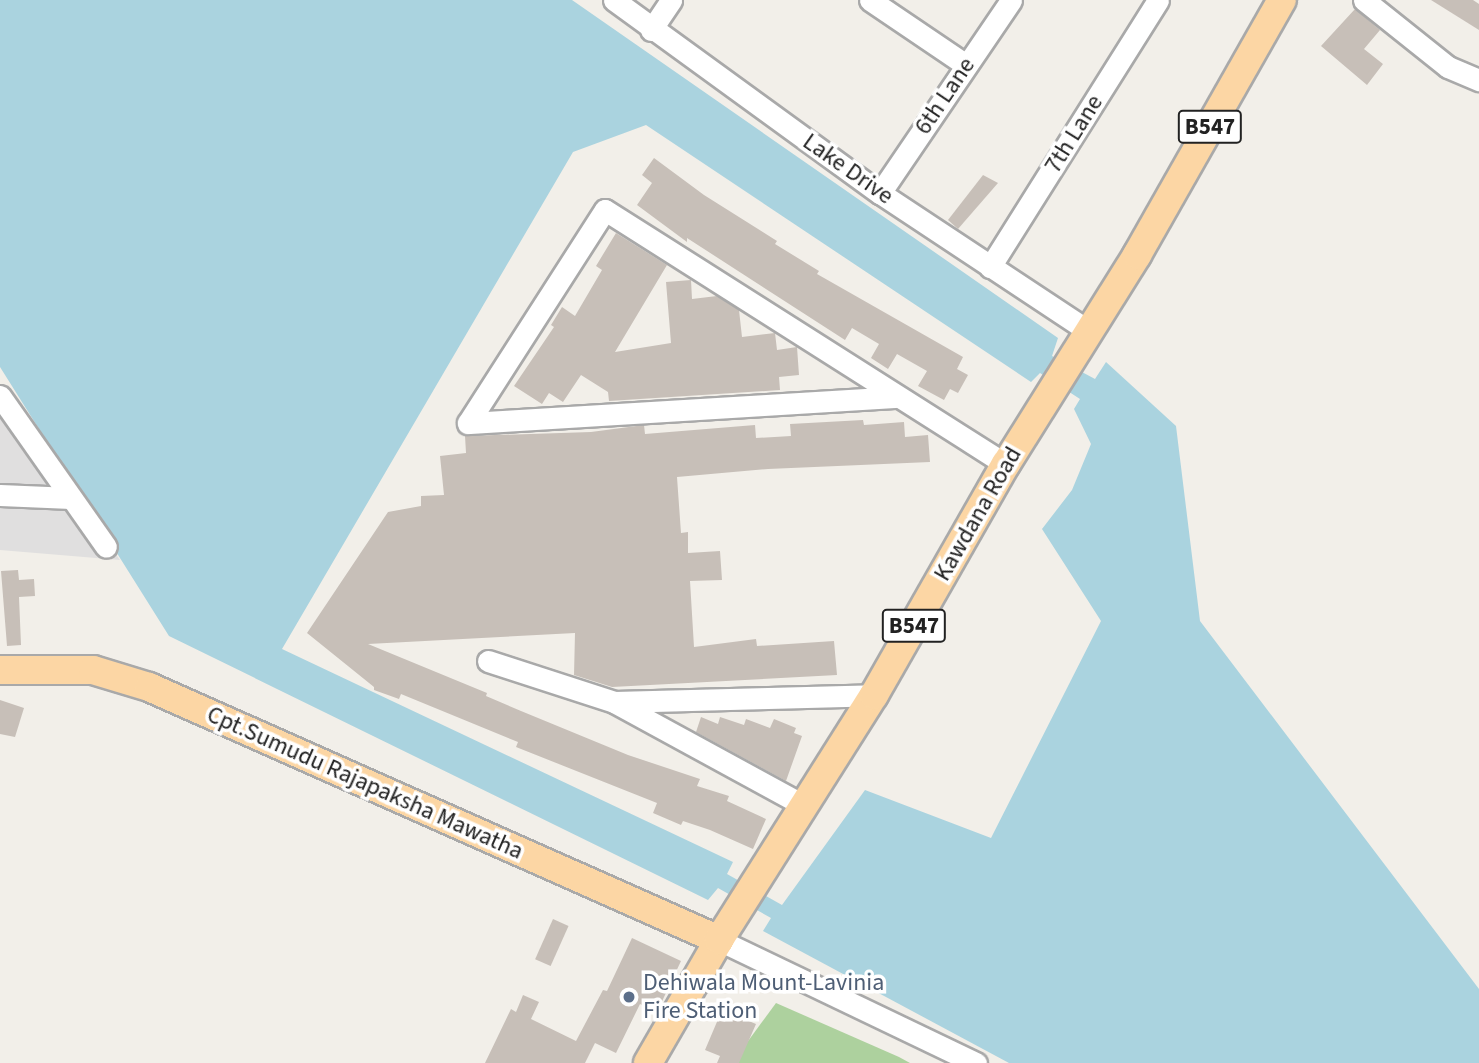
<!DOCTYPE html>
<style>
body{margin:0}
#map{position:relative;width:1479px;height:1063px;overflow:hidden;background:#f2efe9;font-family:"Source Sans 3",sans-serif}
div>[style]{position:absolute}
.residential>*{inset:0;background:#e0dfdf}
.forest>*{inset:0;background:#add19e}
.water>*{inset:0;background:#aad3df}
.building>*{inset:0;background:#c7bfb8;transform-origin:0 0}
.roads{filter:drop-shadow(2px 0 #a9a9a9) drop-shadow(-2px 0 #a9a9a9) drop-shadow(0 2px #a9a9a9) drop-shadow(0 -2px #a9a9a9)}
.minor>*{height:21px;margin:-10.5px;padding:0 10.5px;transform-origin:10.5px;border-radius:10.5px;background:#fff}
.major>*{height:28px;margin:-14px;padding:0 14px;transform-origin:14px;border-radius:14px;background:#fcd6a4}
.dots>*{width:19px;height:19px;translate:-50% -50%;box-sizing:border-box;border:4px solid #fff;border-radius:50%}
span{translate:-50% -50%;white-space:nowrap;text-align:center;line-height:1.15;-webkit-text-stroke:7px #fff;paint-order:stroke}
.shield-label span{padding:2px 5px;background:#fff;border:2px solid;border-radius:5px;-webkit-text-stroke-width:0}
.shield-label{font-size:23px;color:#222;font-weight:700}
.street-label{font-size:24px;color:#222}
.service-label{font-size:24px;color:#4e5e75}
.left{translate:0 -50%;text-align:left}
</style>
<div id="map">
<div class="residential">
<div style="clip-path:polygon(0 389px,120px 560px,0 550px)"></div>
</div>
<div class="forest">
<div style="clip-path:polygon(776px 1003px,899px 1057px,910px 1063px,732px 1063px)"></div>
</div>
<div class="water">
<div style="clip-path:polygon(evenodd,0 0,572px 0,1058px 338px,1052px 356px,1095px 379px,1106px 362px,1176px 426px,1200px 621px,1479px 989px,1479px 1063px,1009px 1063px,763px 931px,771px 918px,718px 888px,708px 900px,169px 636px,0 367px,0 0,646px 125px,1031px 382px,1040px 373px,1080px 399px,1074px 409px,1091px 444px,1072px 490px,1042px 529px,1101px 621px,991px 838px,865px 790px,782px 905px,727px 874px,733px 862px,282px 649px,573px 152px,646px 125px)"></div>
</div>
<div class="building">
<div style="clip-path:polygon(1431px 0,1473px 0,1479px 4px,1479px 30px)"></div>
<div style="clip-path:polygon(1355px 9px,1380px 30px,1364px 49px,1383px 64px,1367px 85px,1321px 46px)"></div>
<div style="clip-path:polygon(654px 158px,704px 195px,777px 241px,775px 244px,819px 271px,817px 274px,963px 357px,957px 369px,968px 375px,958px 393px,950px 389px,944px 400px,918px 386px,927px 371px,897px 354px,888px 369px,871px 358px,879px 344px,852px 328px,845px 340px,687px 238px,687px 242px,637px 205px,652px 183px,642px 175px)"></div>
<div style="clip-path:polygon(983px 175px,998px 183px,958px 229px,948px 220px)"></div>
<div style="clip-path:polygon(616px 233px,667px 265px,615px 352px,671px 343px,666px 282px,691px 280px,692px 299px,717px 296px,739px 310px,742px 337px,775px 333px,777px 350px,797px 347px,799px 375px,779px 377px,780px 390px,609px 401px,608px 392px,581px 375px,563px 402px,549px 393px,542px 404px,514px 386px,554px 327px,551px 325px,562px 307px,575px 316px,602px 270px,596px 266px)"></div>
<div style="clip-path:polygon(863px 420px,864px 425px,904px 422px,905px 437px,928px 435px,930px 462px,768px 469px,677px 477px,681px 533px,688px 532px,688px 553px,720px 551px,722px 580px,690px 581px,694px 647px,756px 639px,757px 646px,834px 641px,837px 675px,612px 687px,574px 675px,575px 633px,368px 644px,487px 693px,486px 696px,521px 711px,628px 755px,700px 779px,697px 786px,729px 796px,727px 801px,766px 819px,753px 849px,710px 830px,683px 821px,681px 825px,653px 813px,657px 803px,516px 747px,518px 742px,401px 694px,399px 699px,374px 690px,374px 687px,307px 633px,388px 512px,421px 506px,421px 496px,444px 495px,440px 456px,466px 453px,465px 436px,591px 432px,644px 425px,645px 434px,755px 425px,756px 438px,791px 436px,790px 424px)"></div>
<div style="clip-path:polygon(18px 570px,19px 580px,34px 579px,35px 596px,19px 597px,21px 645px,7px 646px,1px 571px)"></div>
<div style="clip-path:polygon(0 700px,24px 708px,15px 737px,0 734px)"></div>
<div style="clip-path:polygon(701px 717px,718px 724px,720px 717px,744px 725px,746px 719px,770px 728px,774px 719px,796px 728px,794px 733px,802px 736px,786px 781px,696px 732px)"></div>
<div style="left:553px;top:919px;width:17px;height:44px;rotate:24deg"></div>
<div style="clip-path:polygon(632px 938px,681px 961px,657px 1012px,640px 1004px,616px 1053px,595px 1043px,585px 1063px,485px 1063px,511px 1009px,516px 1012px,523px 995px,539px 1002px,531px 1019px,576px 1041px,603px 990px,607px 991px)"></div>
<div style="clip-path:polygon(722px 1010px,756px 1024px,739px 1063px,717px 1063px,720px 1056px,705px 1050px)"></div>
</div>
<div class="roads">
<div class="minor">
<div style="left:614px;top:0;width:329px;rotate:36deg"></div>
<div style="left:880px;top:193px;width:248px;rotate:33.5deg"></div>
<div style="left:870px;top:0;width:116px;rotate:34.1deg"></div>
<div style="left:1364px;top:0;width:107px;rotate:38.6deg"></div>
<div style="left:1448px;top:67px;width:34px;rotate:23deg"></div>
<div style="left:651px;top:30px;width:36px;rotate:-56deg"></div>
<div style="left:880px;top:193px;width:233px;rotate:-55.8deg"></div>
<div style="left:990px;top:267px;width:315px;rotate:-57.8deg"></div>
<div style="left:0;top:396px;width:184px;rotate:54.9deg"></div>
<div style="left:896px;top:397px;width:429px;rotate:176.5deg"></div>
<div style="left:468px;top:423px;width:253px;rotate:-57.3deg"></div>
<div style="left:605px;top:210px;width:475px;rotate:32.4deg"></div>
<div style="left:0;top:495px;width:71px;rotate:2.4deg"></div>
<div style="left:488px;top:661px;width:133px;rotate:18deg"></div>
<div style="left:614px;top:702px;width:260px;rotate:-1.5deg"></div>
<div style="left:616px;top:703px;width:213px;rotate:28.6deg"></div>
<div style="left:719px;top:940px;width:285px;rotate:25.6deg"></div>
</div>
<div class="major">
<div style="left:0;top:670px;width:93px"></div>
<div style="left:93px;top:670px;width:59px;rotate:16.9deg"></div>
<div style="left:149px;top:687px;width:624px;rotate:23.93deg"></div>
<div style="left:648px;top:1063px;width:142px;rotate:-60deg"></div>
<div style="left:719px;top:940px;width:290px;rotate:-57.7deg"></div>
<div style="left:874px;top:695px;width:266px;rotate:-60.3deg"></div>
<div style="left:1006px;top:464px;width:247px;rotate:-57.9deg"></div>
<div style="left:1137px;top:255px;width:293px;rotate:-60.4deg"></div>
</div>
</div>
<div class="dots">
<div style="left:629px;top:997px;background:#5c6f8a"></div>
</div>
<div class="shield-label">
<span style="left:1210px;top:127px">B547</span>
<span style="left:914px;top:626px">B547</span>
</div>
<div class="street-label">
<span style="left:945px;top:96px;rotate:-56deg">6th Lane</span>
<span style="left:1074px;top:134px;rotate:-58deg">7th Lane</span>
<span style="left:848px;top:169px;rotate:35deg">Lake Drive</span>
<span style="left:978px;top:514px;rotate:-60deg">Kawdana Road</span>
<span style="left:365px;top:783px;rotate:24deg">Cpt.Sumudu Rajapaksha Mawatha</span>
</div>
<div class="service-label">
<span class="left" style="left:643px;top:997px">Dehiwala Mount-Lavinia<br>Fire Station</span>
</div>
</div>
